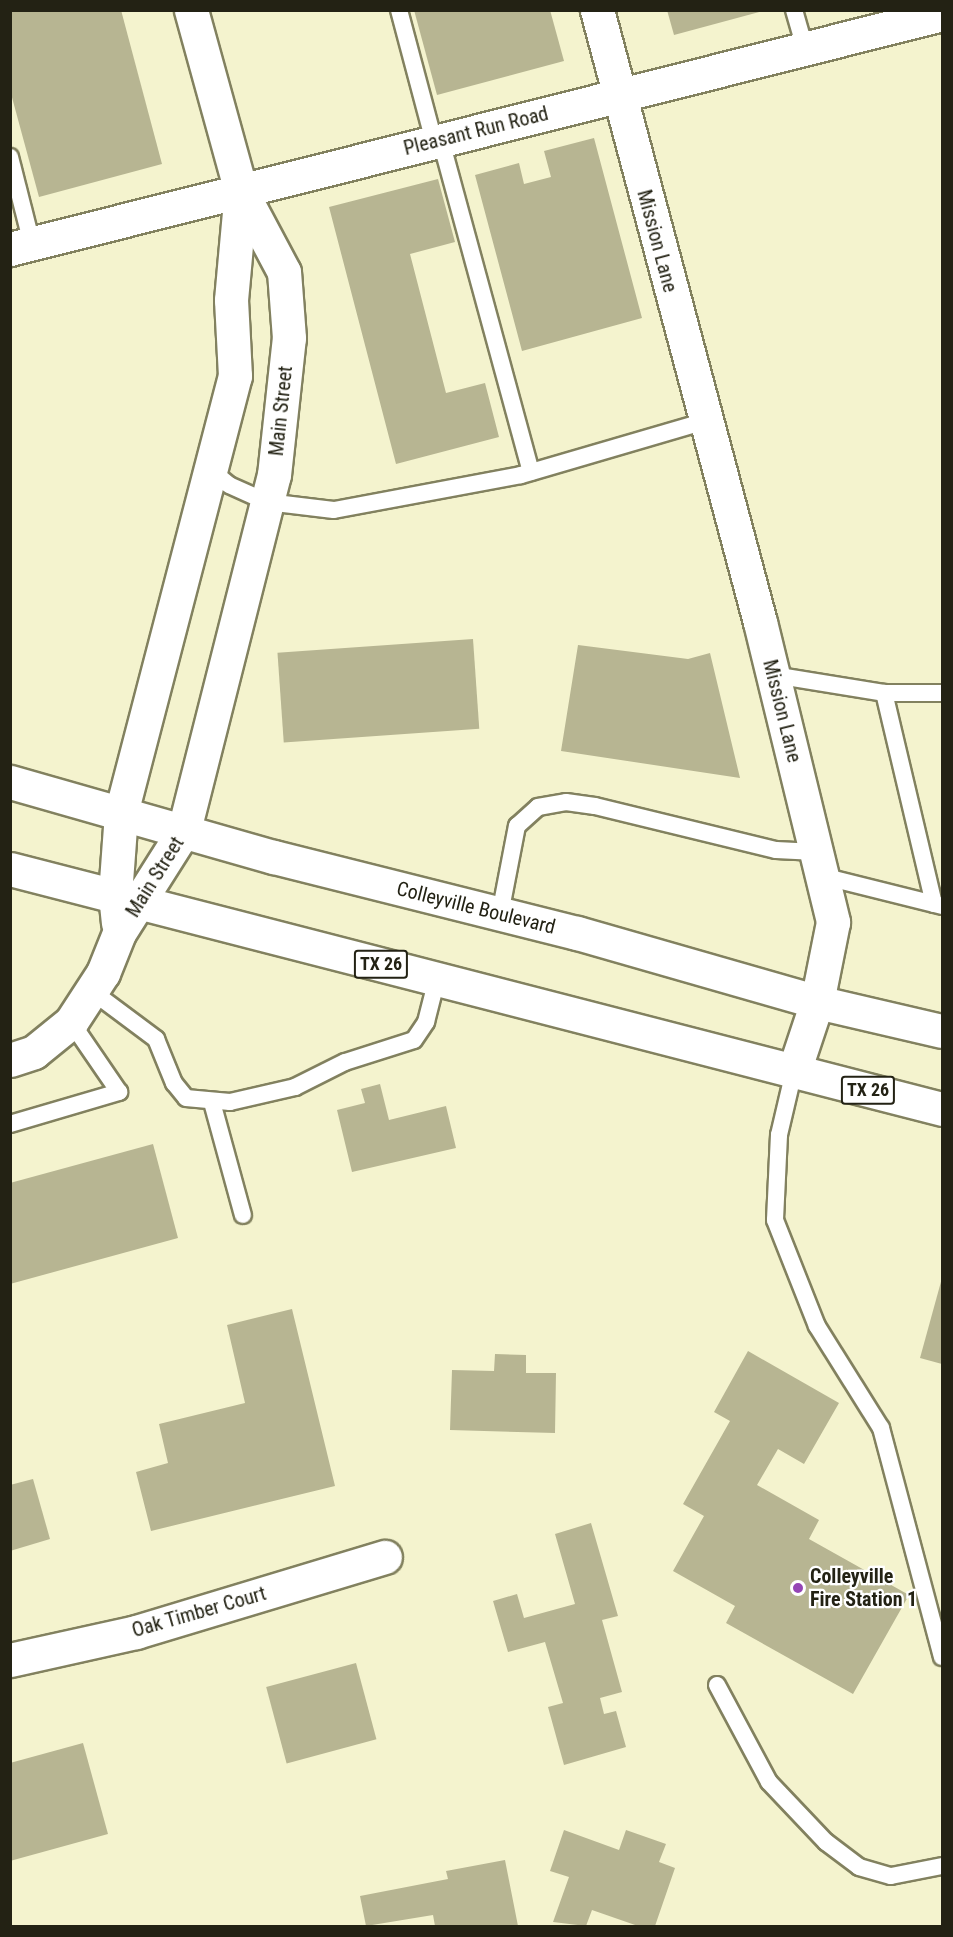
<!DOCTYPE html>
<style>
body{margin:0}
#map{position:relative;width:953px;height:1937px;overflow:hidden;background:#f4f3ce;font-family:"Roboto Condensed",sans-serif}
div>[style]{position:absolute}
.building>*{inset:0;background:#b7b592;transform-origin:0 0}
.roads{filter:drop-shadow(2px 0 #82815f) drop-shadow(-2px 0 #82815f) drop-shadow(0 2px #82815f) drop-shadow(0 -2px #82815f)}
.service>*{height:16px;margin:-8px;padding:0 8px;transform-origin:8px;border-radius:8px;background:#fff}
.minor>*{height:33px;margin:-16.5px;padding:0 16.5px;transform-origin:16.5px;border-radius:16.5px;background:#fff}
.tertiary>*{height:33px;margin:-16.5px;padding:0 16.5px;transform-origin:16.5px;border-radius:16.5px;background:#fff}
.primary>*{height:33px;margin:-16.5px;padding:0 16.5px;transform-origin:16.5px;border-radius:16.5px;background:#fff}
.dots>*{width:16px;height:16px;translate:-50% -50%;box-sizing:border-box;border:3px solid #fff;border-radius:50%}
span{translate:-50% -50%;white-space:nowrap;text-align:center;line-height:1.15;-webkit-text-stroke:4.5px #fff;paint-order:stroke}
.shield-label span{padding:2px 4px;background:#fff;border:2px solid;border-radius:4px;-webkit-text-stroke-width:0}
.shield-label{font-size:18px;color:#232214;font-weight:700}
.street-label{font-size:20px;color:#232214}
.poi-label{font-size:20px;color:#232214;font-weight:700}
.left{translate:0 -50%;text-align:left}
.frame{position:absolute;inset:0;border:12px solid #232214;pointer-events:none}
</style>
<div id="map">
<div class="building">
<div style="clip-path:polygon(10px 10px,121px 10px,162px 164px,39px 197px,10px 90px)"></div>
<div style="clip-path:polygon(414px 10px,550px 10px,564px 61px,437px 95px)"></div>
<div style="clip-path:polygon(667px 10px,763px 10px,763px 11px,674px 35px)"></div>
<div style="clip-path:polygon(594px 138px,642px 318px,522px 351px,475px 175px,519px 163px,524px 184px,551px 177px,544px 151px)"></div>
<div style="clip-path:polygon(438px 179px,455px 242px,410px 254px,446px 393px,485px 383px,499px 437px,396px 464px,329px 207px)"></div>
<div style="left:473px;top:639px;width:90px;height:196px;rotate:86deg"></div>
<div style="clip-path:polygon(578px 645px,688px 659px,710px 653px,740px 778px,561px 751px)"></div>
<div style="clip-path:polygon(380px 1084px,389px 1120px,446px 1106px,456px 1148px,352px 1172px,337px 1110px,365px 1103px,361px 1089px)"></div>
<div style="clip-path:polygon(153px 1144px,178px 1238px,10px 1284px,10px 1183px)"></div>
<div style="clip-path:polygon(942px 1278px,942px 1364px,920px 1358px)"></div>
<div style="clip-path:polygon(292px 1309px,335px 1486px,151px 1531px,136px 1472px,168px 1463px,159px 1424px,245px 1403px,227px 1325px)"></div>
<div style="clip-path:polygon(748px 1351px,839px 1403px,804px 1464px,778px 1449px,757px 1485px,819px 1520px,809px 1539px,909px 1595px,853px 1694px,726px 1623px,735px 1606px,673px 1571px,704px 1516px,683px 1504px,730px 1421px,714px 1412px)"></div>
<div style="clip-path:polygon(495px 1354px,526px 1355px,526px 1373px,556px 1373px,555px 1433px,450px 1430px,452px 1370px,494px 1371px)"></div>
<div style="clip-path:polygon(33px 1479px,50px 1539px,10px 1551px,10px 1485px)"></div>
<div style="clip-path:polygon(591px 1523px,618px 1616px,602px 1620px,622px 1692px,600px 1698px,604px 1714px,616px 1711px,626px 1747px,564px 1765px,548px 1707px,563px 1703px,545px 1642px,508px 1652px,493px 1601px,517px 1594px,524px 1618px,575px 1604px,555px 1534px)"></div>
<div style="left:356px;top:1663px;width:79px;height:93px;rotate:75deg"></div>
<div style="clip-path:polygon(83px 1743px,108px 1834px,10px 1861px,10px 1763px)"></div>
<div style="clip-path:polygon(564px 1830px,619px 1850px,626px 1830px,666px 1844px,659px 1862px,675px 1868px,655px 1926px,638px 1926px,592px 1910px,586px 1926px,553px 1922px,569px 1877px,550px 1871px)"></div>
<div style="clip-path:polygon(505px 1860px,518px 1926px,435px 1926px,433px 1915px,366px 1926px,360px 1896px,448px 1879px,446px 1871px)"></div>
</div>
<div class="roads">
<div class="service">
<div style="left:399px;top:10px;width:137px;rotate:75.1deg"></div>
<div style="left:794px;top:10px;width:40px;rotate:74deg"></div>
<div style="left:441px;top:141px;width:343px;rotate:74.8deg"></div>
<div style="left:10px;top:157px;width:90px;rotate:75.8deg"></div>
<div style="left:212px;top:471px;width:22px;rotate:39deg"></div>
<div style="left:229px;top:485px;width:42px;rotate:24.1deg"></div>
<div style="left:267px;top:502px;width:67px;rotate:6.8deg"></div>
<div style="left:334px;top:510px;width:190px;rotate:-10.6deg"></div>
<div style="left:521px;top:475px;width:193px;rotate:-16.3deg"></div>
<div style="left:773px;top:675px;width:112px;rotate:9.2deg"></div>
<div style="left:822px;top:876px;width:124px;rotate:14deg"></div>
<div style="left:934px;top:904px;width:217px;rotate:-103.3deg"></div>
<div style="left:884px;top:693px;width:58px"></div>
<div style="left:500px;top:914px;width:90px;rotate:-79.1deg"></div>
<div style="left:517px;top:826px;width:28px;rotate:-42deg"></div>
<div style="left:538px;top:807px;width:28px;rotate:-10deg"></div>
<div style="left:566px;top:802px;width:29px;rotate:8deg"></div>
<div style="left:595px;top:806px;width:186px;rotate:13.7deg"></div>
<div style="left:776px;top:850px;width:40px;rotate:2.9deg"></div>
<div style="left:93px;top:992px;width:79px;rotate:36.7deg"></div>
<div style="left:156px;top:1039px;width:48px;rotate:67.8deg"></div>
<div style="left:174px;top:1083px;width:19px;rotate:51deg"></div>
<div style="left:186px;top:1098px;width:44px;rotate:5.2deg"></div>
<div style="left:230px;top:1102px;width:67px;rotate:-13deg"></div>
<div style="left:295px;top:1087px;width:56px;rotate:-26.6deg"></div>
<div style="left:345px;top:1062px;width:72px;rotate:-17.7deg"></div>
<div style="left:414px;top:1040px;width:22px;rotate:-56deg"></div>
<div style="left:426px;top:1022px;width:44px;rotate:-75.7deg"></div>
<div style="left:794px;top:1071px;width:66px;rotate:103.2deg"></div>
<div style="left:779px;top:1135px;width:85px;rotate:92.7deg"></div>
<div style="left:775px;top:1220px;width:114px;rotate:68.4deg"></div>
<div style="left:817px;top:1326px;width:120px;rotate:57.9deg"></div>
<div style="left:881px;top:1428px;width:237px;rotate:75.1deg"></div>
<div style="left:212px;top:1102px;width:117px;rotate:74.7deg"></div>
<div style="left:10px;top:1124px;width:114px;rotate:-16.4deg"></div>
<div style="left:119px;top:1092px;width:85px;rotate:-124.4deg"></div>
<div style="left:717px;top:1685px;width:110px;rotate:61.8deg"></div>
<div style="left:769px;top:1782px;width:83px;rotate:46.5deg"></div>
<div style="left:826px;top:1842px;width:41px;rotate:37.1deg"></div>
<div style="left:859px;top:1867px;width:33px;rotate:16deg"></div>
<div style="left:891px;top:1876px;width:52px;rotate:-11.1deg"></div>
</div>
<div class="minor">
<div style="left:191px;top:10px;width:188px;rotate:74.6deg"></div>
<div style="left:597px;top:10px;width:633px;rotate:75.09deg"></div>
<div style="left:760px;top:622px;width:309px;rotate:76.3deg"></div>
<div style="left:833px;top:922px;width:82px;rotate:101.3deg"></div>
<div style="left:10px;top:1060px;width:25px;rotate:-18deg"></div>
<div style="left:34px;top:1052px;width:48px;rotate:-39deg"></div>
<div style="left:71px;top:1022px;width:59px;rotate:-56.9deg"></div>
<div style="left:103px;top:973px;width:43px;rotate:-68.2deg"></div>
<div style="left:10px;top:1660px;width:129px;rotate:-12.5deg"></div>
<div style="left:136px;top:1632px;width:260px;rotate:-16.8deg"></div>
</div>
<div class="tertiary">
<div style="left:10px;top:249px;width:961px;rotate:-14.15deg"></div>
<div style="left:118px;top:923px;width:28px;rotate:-96deg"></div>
<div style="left:115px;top:895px;width:82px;rotate:-85.8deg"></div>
<div style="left:121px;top:813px;width:452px;rotate:-75.4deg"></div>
<div style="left:235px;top:376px;width:76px;rotate:-93deg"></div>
<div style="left:231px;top:300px;width:109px;rotate:-84.8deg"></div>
<div style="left:119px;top:933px;width:122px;rotate:-57.7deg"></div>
<div style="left:184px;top:830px;width:366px;rotate:-75.8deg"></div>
<div style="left:274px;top:475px;width:138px;rotate:-83.8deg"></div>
<div style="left:289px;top:338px;width:66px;rotate:-94.3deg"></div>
<div style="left:284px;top:272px;width:92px;rotate:-118deg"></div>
</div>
<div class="primary">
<div style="left:10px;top:782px;width:274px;rotate:15.9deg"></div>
<div style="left:274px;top:857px;width:312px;rotate:14.1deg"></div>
<div style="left:577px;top:933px;width:250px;rotate:16deg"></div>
<div style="left:817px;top:1002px;width:128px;rotate:13.1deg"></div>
<div style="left:10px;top:869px;width:962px;rotate:14.44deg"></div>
<div style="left:794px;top:1071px;width:73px;rotate:-71.6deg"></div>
</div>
</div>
<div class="dots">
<div style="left:798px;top:1588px;background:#9545b5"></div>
</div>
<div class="shield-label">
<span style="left:381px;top:964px">TX 26</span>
<span style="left:868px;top:1090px">TX 26</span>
</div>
<div class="street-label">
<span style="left:476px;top:131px;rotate:-14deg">Pleasant Run Road</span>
<span style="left:657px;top:241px;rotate:75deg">Mission Lane</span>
<span style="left:281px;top:411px;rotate:-84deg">Main Street</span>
<span style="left:782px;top:711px;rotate:76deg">Mission Lane</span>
<span style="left:155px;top:877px;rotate:-58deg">Main Street</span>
<span style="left:476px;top:908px;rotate:14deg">Colleyville Boulevard</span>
<span style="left:199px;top:1612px;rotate:-16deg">Oak Timber Court</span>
</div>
<div class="poi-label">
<span class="left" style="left:810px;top:1588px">Colleyville<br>Fire Station 1</span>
</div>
<div class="frame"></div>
</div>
